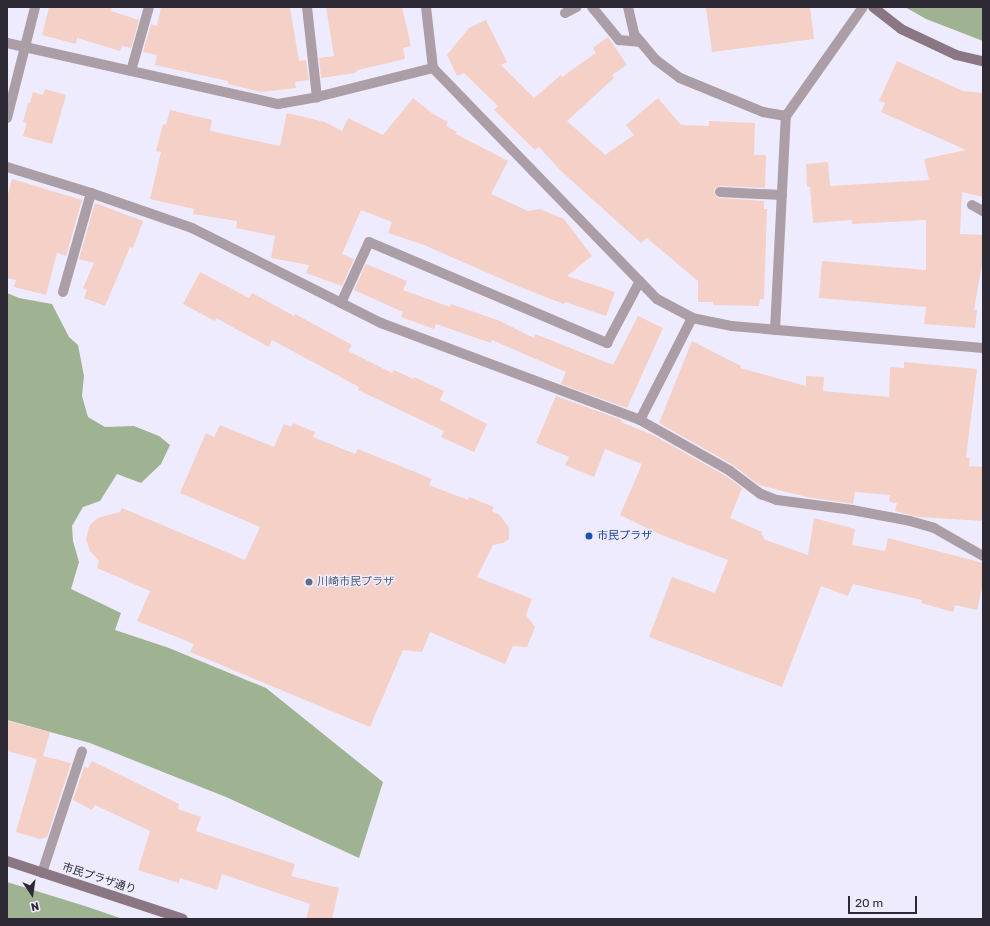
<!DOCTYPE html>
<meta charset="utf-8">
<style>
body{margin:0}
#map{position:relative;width:990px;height:926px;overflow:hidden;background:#efebfe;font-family:Rubik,"Noto Sans JP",sans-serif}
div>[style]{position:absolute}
.forest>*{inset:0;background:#9fb393}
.building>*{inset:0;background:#f4d0c6}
.lane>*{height:10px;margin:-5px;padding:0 5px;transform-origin:5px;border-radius:5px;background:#ab9ea6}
.street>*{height:10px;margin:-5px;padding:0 5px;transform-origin:5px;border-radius:5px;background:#ab9ea6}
.secondary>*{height:10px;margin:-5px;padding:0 5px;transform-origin:5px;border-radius:5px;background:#8a7783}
.dots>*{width:11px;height:11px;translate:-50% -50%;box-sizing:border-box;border:2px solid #efebfe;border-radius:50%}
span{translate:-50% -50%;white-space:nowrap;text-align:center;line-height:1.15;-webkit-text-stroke:3px #efebfe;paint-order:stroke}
.transit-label{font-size:11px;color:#164399}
.left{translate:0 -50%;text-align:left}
.service-label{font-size:11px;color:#4e5e75}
.street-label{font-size:11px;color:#2d2a36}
.frame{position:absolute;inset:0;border:8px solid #2d2a36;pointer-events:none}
.north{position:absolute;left:12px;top:874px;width:40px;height:40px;-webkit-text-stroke:3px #efebfe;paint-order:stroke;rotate:167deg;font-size:11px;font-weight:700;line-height:16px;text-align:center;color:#2d2a36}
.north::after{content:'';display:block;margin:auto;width:14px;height:18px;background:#2d2a36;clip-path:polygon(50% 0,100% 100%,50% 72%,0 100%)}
.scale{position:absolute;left:848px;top:896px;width:69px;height:18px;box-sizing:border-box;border:2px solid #2d2a36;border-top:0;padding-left:5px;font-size:12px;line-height:14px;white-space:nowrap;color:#2d2a36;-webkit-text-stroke:3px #efebfe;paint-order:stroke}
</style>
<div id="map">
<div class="forest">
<div style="clip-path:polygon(905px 7px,983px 7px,983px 41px,926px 19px)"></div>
<div style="clip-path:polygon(7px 293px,19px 298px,52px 304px,69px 337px,78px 345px,84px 376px,82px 396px,88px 417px,105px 427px,134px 426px,159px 436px,170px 445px,161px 464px,141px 483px,117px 474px,100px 501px,83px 507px,72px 526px,73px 541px,79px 562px,71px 589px,121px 613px,115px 630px,169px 648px,266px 688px,383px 782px,359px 858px,226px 797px,90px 743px,7px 720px)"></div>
<div style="clip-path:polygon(7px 882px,85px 906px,123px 919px,7px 919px)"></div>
</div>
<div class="building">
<div style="clip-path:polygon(49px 7px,112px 7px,111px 11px,139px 20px,131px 48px,122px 46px,120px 51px,77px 38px,76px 44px,42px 35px)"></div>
<div style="clip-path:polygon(161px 7px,290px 7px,299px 61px,306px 60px,309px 80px,295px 82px,296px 88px,261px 92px,228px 84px,228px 81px,155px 65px,157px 55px,143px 52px,151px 24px,157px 26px)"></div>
<div style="clip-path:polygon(326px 7px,402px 7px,411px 46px,403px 48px,405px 59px,358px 70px,355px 73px,321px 78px,319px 58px,334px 56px)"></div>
<div style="clip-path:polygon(706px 7px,810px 7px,814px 39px,712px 52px)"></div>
<div style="clip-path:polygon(486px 20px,507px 62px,501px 65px,534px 98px,561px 75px,562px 77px,596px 53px,593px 48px,608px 37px,627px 65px,612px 75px,614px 78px,567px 121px,605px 155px,634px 135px,626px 125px,658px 98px,681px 125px,709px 126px,709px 121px,755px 123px,754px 155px,766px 155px,765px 188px,720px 186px,715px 188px,714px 192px,716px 197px,720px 198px,764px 201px,764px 209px,767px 209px,764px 299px,760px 299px,759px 306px,713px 305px,713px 302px,698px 302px,698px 281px,647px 238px,641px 243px,562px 172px,539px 147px,535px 150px,494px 110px,498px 106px,464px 73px,457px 76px,447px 55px,469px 28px)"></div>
<div style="clip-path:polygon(897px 61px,963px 91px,983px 93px,983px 197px,962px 192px,960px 234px,983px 235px,983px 258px,974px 310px,977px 310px,975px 328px,924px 324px,926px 307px,819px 298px,822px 261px,926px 270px,926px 220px,852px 224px,852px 220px,813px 223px,810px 187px,807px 187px,806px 164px,828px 162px,830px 186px,929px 180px,924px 159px,966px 150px,881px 112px,885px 103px,879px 101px)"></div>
<div style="clip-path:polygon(45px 89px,66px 95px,52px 144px,23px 136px,27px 123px,23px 122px,28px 103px,30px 103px,33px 92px,43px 95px)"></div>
<div style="clip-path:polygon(413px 98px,433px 114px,448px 122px,446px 126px,457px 132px,456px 134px,508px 161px,491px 194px,528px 211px,540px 209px,564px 219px,592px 256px,567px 276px,615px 292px,606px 316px,565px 302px,564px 304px,520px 287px,424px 245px,388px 233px,392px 222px,361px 210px,342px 254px,354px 259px,342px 286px,306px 273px,309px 265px,271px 258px,275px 236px,236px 228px,237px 221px,193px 214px,194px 209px,150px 199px,161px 152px,156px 151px,163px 124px,166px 125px,170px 110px,212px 120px,210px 131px,280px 146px,287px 113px,325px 122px,342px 131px,348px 118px,383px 135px)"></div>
<div style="clip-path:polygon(12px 179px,82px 200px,66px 256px,57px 253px,46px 295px,14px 287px,16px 280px,7px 278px,7px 198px)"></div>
<div style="clip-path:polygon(95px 203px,143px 221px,133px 248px,130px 247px,105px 306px,84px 298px,87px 290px,83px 288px,94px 263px,79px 259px)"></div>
<div style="clip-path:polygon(366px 264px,407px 281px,403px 290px,450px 307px,451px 304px,500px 321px,534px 338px,535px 334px,613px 365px,638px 316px,663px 328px,627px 408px,561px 384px,566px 372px,492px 340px,491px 343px,436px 324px,434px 329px,401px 317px,403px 312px,354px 290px)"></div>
<div style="clip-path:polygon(200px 272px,249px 298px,252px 293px,294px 316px,295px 314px,352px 345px,348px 351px,392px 373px,394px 370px,413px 379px,414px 377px,444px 391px,440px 400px,487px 424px,474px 452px,441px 437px,444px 431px,358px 390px,359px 387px,272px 340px,269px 347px,216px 318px,215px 321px,183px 304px)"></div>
<div style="clip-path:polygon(692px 341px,741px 366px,740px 368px,806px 386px,806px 376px,824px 377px,823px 391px,889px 397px,890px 367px,904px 368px,904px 362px,977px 369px,966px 458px,970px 458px,969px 466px,983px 467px,983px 521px,919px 517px,895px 511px,897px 503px,889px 502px,890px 495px,855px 492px,853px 504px,807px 497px,759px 485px,733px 465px,659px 423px)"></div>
<div style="clip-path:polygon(556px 396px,622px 420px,621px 422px,653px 435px,726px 476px,742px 488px,730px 518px,762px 532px,761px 535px,764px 536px,763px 539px,808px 555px,814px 518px,855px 529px,852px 545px,885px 551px,888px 538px,983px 563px,983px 584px,977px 610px,955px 605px,953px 612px,921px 603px,922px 600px,853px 584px,848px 596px,821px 586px,782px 687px,649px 637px,672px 577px,715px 593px,728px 560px,659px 534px,620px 515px,642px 464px,605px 449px,594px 477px,565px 465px,569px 457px,536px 443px)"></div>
<div style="clip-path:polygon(293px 423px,315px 432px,313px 437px,355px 454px,358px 449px,432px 479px,429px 485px,468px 500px,469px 497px,494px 507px,492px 511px,500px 515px,509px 528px,509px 539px,503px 543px,493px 545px,477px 577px,532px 599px,526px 615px,535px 627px,527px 647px,513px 646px,505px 664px,430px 632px,422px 652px,403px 650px,370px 727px,190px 652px,194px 644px,137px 621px,150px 591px,97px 568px,99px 561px,90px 551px,86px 539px,89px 527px,93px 522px,98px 518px,120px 512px,122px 508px,245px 560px,260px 527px,180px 493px,206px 433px,214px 437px,220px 425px,274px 447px,284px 424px,291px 427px)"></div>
<div style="clip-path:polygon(7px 721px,50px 732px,43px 756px,71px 763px,47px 837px,40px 839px,16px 832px,37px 759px,7px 751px)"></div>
<div style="clip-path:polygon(92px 761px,179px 804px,178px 809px,201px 817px,196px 831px,295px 864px,291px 876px,339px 888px,332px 919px,306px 919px,310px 904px,222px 874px,217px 890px,180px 878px,179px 883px,138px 870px,150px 831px,95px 805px,92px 810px,73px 800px,84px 767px,88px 768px)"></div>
</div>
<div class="lane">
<div style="left:592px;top:7px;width:43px;rotate:50.7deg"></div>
<div style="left:619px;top:40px;width:22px;rotate:5deg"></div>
<div style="left:565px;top:13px;width:13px;rotate:-27deg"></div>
<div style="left:720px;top:192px;width:62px;rotate:2.8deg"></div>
<div style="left:972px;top:205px;width:13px;rotate:29deg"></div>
<div style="left:63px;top:292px;width:103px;rotate:-74.2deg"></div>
<div style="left:640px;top:420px;width:114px;rotate:-63deg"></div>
<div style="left:42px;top:873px;width:128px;rotate:-71.8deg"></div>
</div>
<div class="street">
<div style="left:307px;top:7px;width:91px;rotate:83.7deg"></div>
<div style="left:426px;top:7px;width:61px;rotate:83.5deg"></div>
<div style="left:433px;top:68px;width:322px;rotate:45.9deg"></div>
<div style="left:657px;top:299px;width:40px;rotate:28deg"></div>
<div style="left:692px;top:318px;width:41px;rotate:11.3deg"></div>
<div style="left:732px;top:326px;width:252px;rotate:5deg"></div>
<div style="left:628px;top:7px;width:28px;rotate:77deg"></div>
<div style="left:634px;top:34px;width:34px;rotate:50deg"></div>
<div style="left:656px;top:60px;width:30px;rotate:37deg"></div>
<div style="left:680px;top:78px;width:90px;rotate:22.3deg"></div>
<div style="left:763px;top:112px;width:23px;rotate:10deg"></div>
<div style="left:7px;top:43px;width:278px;rotate:12.7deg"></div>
<div style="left:278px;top:104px;width:40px;rotate:-10deg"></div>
<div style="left:317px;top:97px;width:120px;rotate:-14deg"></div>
<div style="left:131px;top:71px;width:66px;rotate:-74.3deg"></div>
<div style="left:7px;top:118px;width:114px;rotate:-75.8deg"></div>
<div style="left:7px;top:167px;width:88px;rotate:17.2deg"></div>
<div style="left:91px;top:193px;width:107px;rotate:19.1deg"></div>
<div style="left:192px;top:228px;width:212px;rotate:26.7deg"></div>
<div style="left:381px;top:323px;width:277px;rotate:20.5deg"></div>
<div style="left:640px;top:420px;width:103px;rotate:29.5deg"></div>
<div style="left:730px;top:471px;width:39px;rotate:37deg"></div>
<div style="left:761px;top:494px;width:17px;rotate:21deg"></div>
<div style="left:777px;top:500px;width:76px;rotate:7.6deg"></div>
<div style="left:852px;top:510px;width:59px;rotate:10.7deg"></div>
<div style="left:910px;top:521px;width:25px;rotate:16deg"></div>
<div style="left:934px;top:528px;width:56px;rotate:29.7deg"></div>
<div style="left:341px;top:303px;width:67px;rotate:-65.3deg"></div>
<div style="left:369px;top:242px;width:259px;rotate:23deg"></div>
<div style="left:607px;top:343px;width:70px;rotate:-62deg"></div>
<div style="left:775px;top:330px;width:214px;rotate:-87.1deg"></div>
<div style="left:786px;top:116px;width:133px;rotate:-54.8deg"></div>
</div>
<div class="secondary">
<div style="left:873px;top:7px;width:36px;rotate:38deg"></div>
<div style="left:901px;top:29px;width:61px;rotate:25.3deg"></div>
<div style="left:956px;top:55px;width:28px;rotate:13deg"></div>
<div style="left:7px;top:861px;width:185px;rotate:18.2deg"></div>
</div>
<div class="dots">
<div style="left:589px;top:536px;background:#1a4fb4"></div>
<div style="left:309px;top:582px;background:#5c6f8a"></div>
</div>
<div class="transit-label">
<span class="left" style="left:597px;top:536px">市民プラザ</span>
</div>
<div class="service-label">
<span class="left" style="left:317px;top:582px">川崎市民プラザ</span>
</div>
<div class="street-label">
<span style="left:99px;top:879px;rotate:18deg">市民プラザ通り</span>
</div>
<div class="frame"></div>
<div class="north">N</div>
<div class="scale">20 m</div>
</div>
